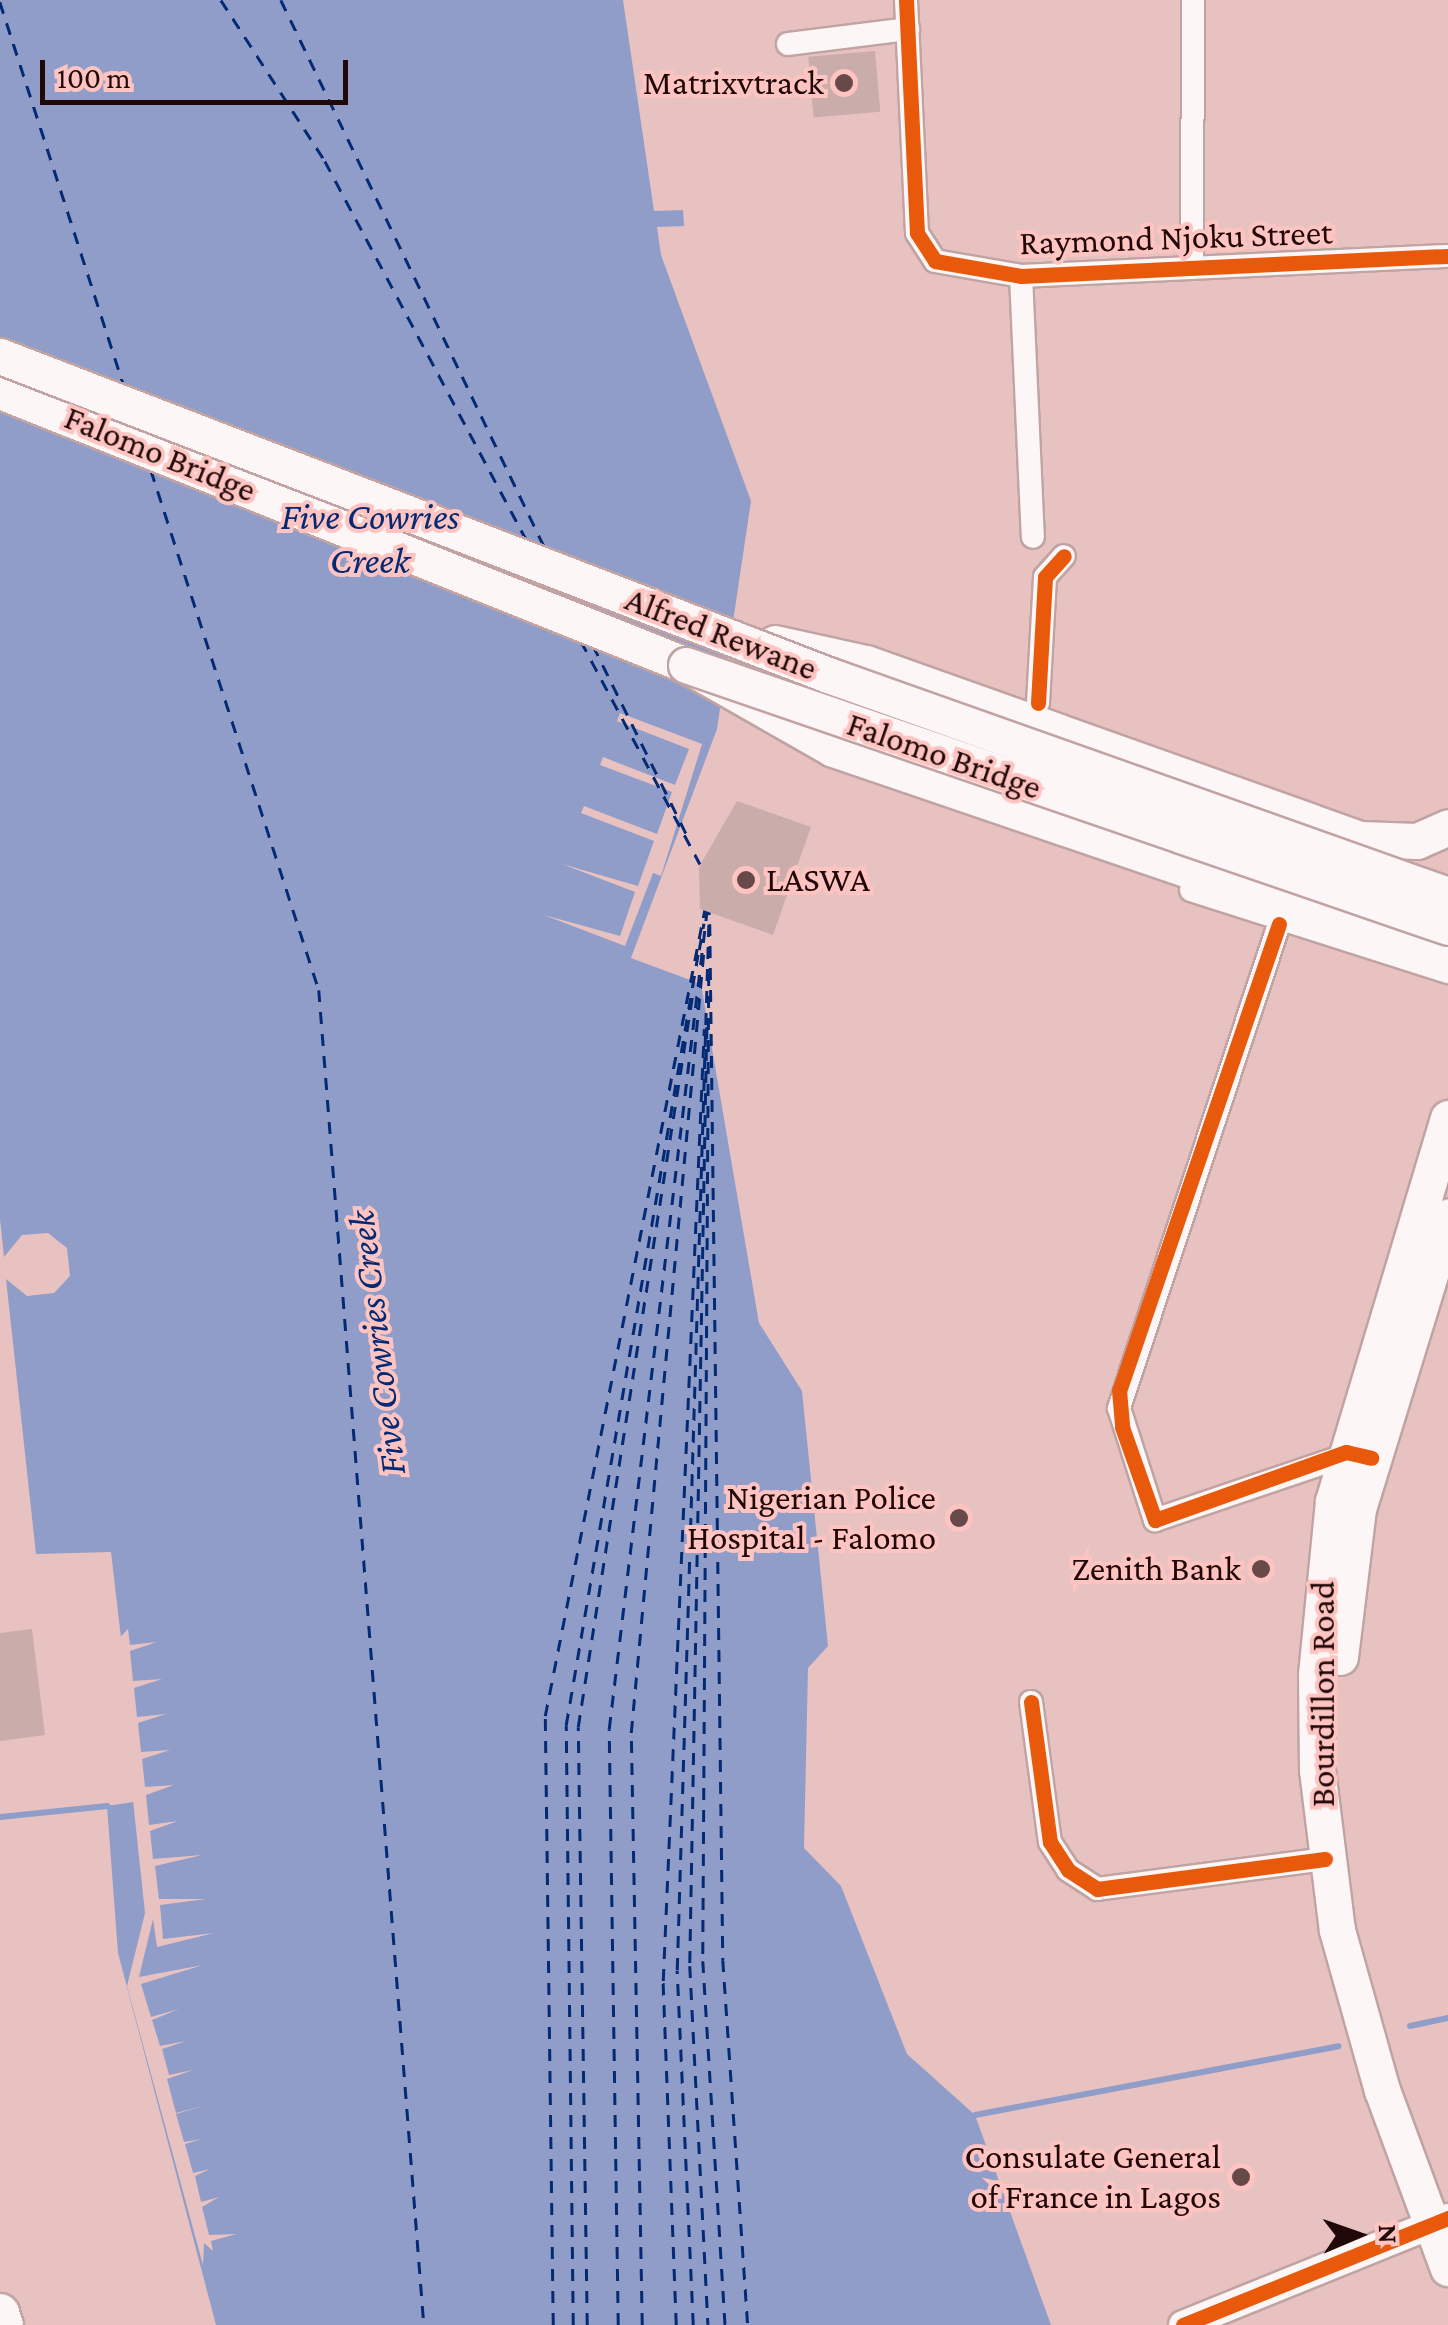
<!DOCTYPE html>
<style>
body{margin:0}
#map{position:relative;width:1448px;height:2325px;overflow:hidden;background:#e8c2c0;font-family:"Crimson Pro",serif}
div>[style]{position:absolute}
.water>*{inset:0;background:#909dc9}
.pier>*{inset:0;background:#e8c2c0}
.stream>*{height:6px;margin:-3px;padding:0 3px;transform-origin:3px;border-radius:3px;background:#909dc9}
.ferry>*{height:2.5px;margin-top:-1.25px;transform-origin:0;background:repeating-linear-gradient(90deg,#052a74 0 12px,transparent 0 22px)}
.building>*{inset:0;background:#caacab;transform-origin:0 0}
.roads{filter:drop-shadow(2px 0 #c0a3a2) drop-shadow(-2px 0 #c0a3a2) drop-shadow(0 2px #c0a3a2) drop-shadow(0 -2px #c0a3a2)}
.minor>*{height:22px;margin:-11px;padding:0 11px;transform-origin:11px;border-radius:11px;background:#fcf6f6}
.tertiary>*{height:28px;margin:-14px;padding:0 14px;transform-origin:14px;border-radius:14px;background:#fcf6f6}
.primary>*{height:35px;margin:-17.5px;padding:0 17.5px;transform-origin:17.5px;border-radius:17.5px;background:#fcf6f6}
.trunk>*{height:38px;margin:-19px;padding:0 19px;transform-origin:19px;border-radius:19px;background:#fcf6f6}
.bridges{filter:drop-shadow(2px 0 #c0a3a2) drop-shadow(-2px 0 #c0a3a2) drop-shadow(0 2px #c0a3a2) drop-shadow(0 -2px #c0a3a2)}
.primary-bridge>*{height:35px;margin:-17.5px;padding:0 17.5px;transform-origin:17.5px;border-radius:17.5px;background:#fcf6f6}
.cycleway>*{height:15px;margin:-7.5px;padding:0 7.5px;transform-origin:7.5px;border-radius:7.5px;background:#e8590c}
.dots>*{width:28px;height:28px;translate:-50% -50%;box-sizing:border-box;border:5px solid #fdc4c1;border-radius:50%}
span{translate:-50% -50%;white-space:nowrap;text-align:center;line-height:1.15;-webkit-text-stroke:8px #fdc4c1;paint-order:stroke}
.poi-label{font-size:35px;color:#200808}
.right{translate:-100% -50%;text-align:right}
.left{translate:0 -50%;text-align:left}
.street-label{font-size:35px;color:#200808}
.water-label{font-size:38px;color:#052a74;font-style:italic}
.north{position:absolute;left:1308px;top:2185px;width:100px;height:100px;-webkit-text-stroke:8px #fdc4c1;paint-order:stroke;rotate:88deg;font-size:28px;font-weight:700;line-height:40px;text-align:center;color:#200808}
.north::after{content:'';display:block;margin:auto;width:35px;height:45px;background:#200808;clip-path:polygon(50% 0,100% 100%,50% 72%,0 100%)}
.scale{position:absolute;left:40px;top:60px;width:308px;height:45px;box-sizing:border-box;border:5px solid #200808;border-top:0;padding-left:12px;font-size:30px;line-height:35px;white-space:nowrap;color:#200808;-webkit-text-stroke:8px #fdc4c1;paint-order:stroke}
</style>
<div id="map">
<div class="water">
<div style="clip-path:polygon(0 0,623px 0,654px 211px,683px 210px,684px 226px,657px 227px,661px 255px,751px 501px,717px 729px,631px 958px,701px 984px,759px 1323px,802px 1391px,828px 1646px,808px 1668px,804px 1848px,841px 1886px,907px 2054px,975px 2115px,1051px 2325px,216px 2325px,118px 1953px,107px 1806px,140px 1801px,111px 1552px,36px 1554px,6px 1279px,27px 1296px,54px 1293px,70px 1276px,67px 1248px,48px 1233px,22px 1235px,4px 1257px,0 1219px)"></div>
</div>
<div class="pier">
<div style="clip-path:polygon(620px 713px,702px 744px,661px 876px,653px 873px,625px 946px,544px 915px,620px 936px,635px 892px,562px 864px,638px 886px,654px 841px,581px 813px,584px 806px,657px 834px,672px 792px,600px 765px,603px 757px,675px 785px,689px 749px,617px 721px)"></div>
<div style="clip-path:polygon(128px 1629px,130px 1645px,157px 1642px,130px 1651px,133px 1681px,162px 1679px,134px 1688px,137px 1717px,166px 1714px,138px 1723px,141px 1752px,170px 1750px,142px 1759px,145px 1787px,174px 1785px,146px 1795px,149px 1825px,178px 1821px,150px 1831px,153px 1859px,202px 1855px,155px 1866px,159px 1899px,206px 1899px,160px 1905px,163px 1939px,214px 1933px,157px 1947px,153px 1919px,139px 1977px,203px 1965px,141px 1984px,151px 2017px,179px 2009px,152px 2020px,160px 2046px,186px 2041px,162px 2049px,169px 2075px,193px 2070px,167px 2079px,176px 2113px,206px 2105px,176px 2114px,184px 2142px,202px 2139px,185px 2144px,193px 2173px,210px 2169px,195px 2176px,201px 2202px,219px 2197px,202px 2207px,209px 2235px,237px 2234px,211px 2241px,213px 2251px,204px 2243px,203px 2265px,127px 1986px,145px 1913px,116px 1641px)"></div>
</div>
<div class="stream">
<div style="left:0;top:1817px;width:108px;rotate:-5.9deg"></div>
<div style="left:1410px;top:2026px;width:39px;rotate:-12deg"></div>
<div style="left:975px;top:2115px;width:370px;rotate:-10.7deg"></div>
</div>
<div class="ferry">
<div style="left:221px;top:0;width:192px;rotate:57.1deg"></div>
<div style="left:325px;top:161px;width:432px;rotate:62deg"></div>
<div style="left:281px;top:0;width:608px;rotate:64.28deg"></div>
<div style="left:0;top:2px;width:404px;rotate:72.1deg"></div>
<div style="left:151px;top:470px;width:546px;rotate:72.1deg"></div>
<div style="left:319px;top:990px;width:1339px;rotate:85.5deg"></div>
<div style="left:581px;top:641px;width:253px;rotate:61.9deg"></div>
<div style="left:593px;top:645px;width:212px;rotate:63.7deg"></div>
<div style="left:710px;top:924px;width:1036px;rotate:89.28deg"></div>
<div style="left:723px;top:1960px;width:366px;rotate:86.1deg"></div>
<div style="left:699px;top:950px;width:27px;rotate:-80deg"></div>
<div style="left:709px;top:974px;width:987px;rotate:90.35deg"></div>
<div style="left:703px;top:1961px;width:365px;rotate:86.5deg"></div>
<div style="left:707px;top:1027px;width:939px;rotate:91.04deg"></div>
<div style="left:690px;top:1966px;width:359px;rotate:87.1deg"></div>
<div style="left:553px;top:2325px;width:609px;rotate:-90.75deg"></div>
<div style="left:545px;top:1716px;width:824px;rotate:-78.8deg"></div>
<div style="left:573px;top:2325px;width:600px;rotate:-90.67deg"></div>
<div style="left:566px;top:1725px;width:788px;rotate:-80.29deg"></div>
<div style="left:587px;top:2325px;width:598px;rotate:-90.86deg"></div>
<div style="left:578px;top:1727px;width:739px;rotate:-81.12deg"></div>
<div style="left:618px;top:2325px;width:596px;rotate:-90.87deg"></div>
<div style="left:609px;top:1729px;width:826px;rotate:-83.18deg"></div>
<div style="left:642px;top:2325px;width:592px;rotate:-91.06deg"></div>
<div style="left:631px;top:1733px;width:788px;rotate:-84.69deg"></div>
<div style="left:676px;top:2325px;width:344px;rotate:-92.2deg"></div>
<div style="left:663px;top:1981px;width:953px;rotate:-87.53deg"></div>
<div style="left:693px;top:2325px;width:355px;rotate:-92.6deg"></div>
<div style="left:677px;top:1970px;width:1061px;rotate:-88.27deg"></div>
</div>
<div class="building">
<div style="left:875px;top:51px;width:61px;height:67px;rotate:85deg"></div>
<div style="clip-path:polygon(737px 801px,811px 827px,773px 935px,700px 909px,699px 867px)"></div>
<div style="clip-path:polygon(32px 1629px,45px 1735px,0 1741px,0 1633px)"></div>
</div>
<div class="roads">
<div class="minor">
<div style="left:906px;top:0;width:233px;rotate:87.3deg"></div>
<div style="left:917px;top:233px;width:33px;rotate:57deg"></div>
<div style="left:935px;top:261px;width:87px;rotate:9.9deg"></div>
<div style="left:1021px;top:276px;width:427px;rotate:-2.7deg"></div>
<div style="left:788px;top:44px;width:121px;rotate:-7.1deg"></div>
<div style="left:1192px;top:268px;width:268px;rotate:-89.8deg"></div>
<div style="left:1021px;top:276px;width:261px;rotate:87.4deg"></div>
<div style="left:1038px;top:703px;width:126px;rotate:-86.8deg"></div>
<div style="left:1045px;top:577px;width:28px;rotate:-48deg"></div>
<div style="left:1191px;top:890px;width:270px;rotate:17.7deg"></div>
<div style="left:1279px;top:924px;width:510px;rotate:108.29deg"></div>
<div style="left:1119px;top:1408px;width:118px;rotate:72.2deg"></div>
<div style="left:1155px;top:1520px;width:209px;rotate:-18.7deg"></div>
<div style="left:1031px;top:1702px;width:141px;rotate:82.3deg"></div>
<div style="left:1050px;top:1842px;width:33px;rotate:57deg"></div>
<div style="left:1068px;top:1870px;width:35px;rotate:33deg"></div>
<div style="left:1097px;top:1889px;width:230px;rotate:-7.5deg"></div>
</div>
<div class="tertiary">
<div style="left:1183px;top:2325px;width:286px;rotate:-22deg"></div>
</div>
<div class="primary">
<div style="left:0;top:391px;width:739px;rotate:21.77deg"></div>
<div style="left:686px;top:665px;width:169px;rotate:29.7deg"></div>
<div style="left:833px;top:749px;width:639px;rotate:18.8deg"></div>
<div style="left:775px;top:643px;width:93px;rotate:12.4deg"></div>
<div style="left:866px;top:663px;width:524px;rotate:19.61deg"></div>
<div style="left:1360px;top:839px;width:57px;rotate:2deg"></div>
<div style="left:1417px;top:841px;width:34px;rotate:-24deg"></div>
<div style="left:1448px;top:1118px;width:400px;rotate:106.7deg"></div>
<div style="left:1333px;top:1501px;width:175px;rotate:95.6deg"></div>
<div style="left:1316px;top:1675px;width:95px;rotate:89.4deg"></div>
<div style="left:1317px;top:1770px;width:161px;rotate:82.9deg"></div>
<div style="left:1337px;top:1930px;width:166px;rotate:74.3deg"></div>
<div style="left:1382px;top:2090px;width:190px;rotate:69.7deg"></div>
<div style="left:1340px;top:1657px;width:149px;rotate:-83.1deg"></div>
<div style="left:1358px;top:1509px;width:306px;rotate:-72.9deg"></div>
</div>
<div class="trunk">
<div style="left:0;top:2313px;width:13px;rotate:72deg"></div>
</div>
</div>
<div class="bridges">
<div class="primary-bridge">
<div style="left:0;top:356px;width:887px;rotate:21.07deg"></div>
<div style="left:828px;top:675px;width:658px;rotate:19.54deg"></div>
<div style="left:686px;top:665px;width:806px;rotate:18.97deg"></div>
</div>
</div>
<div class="cycleway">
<div style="left:906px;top:0;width:233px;rotate:87.3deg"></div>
<div style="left:917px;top:233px;width:33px;rotate:57deg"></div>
<div style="left:935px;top:261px;width:87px;rotate:9.9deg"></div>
<div style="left:1021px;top:276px;width:427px;rotate:-2.7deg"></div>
<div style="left:1038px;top:703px;width:126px;rotate:-86.8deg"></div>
<div style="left:1045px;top:577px;width:28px;rotate:-48deg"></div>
<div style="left:1279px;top:924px;width:493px;rotate:108.9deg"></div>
<div style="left:1119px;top:1390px;width:37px;rotate:85deg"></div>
<div style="left:1122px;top:1427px;width:99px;rotate:70.5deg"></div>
<div style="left:1155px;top:1520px;width:203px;rotate:-19.6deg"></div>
<div style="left:1346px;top:1452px;width:26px;rotate:13deg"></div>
<div style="left:1031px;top:1702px;width:141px;rotate:82.3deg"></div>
<div style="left:1050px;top:1842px;width:33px;rotate:57deg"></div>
<div style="left:1068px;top:1870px;width:35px;rotate:33deg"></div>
<div style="left:1097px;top:1889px;width:230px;rotate:-7.5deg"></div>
<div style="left:1183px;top:2325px;width:286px;rotate:-22deg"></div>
</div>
<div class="dots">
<div style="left:844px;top:83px;background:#664948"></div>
<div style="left:746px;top:880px;background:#664948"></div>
<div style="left:959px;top:1518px;background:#664948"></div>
<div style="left:1261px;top:1569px;background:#664948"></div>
<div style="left:1241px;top:2177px;background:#664948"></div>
</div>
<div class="poi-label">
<span class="right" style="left:824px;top:83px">Matrixvtrack</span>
<span class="left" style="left:766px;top:880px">LASWA</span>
<span class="right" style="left:936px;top:1518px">Nigerian Police<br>Hospital - Falomo</span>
<span class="right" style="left:1241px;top:1569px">Zenith Bank</span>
<span class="right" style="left:1221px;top:2177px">Consulate General<br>of France in Lagos</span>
</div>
<div class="street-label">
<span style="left:1176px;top:238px;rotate:-2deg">Raymond Njoku Street</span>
<span style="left:160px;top:454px;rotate:22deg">Falomo Bridge</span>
<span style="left:721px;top:634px;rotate:21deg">Alfred Rewane</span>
<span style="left:944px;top:756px;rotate:19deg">Falomo Bridge</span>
<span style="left:1323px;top:1694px;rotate:-90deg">Bourdillon Road</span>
</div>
<div class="water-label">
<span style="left:370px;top:539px">Five Cowries<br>Creek</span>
<span style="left:377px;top:1343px;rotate:-97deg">Five Cowries Creek</span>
</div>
<div class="north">N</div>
<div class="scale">100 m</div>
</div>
